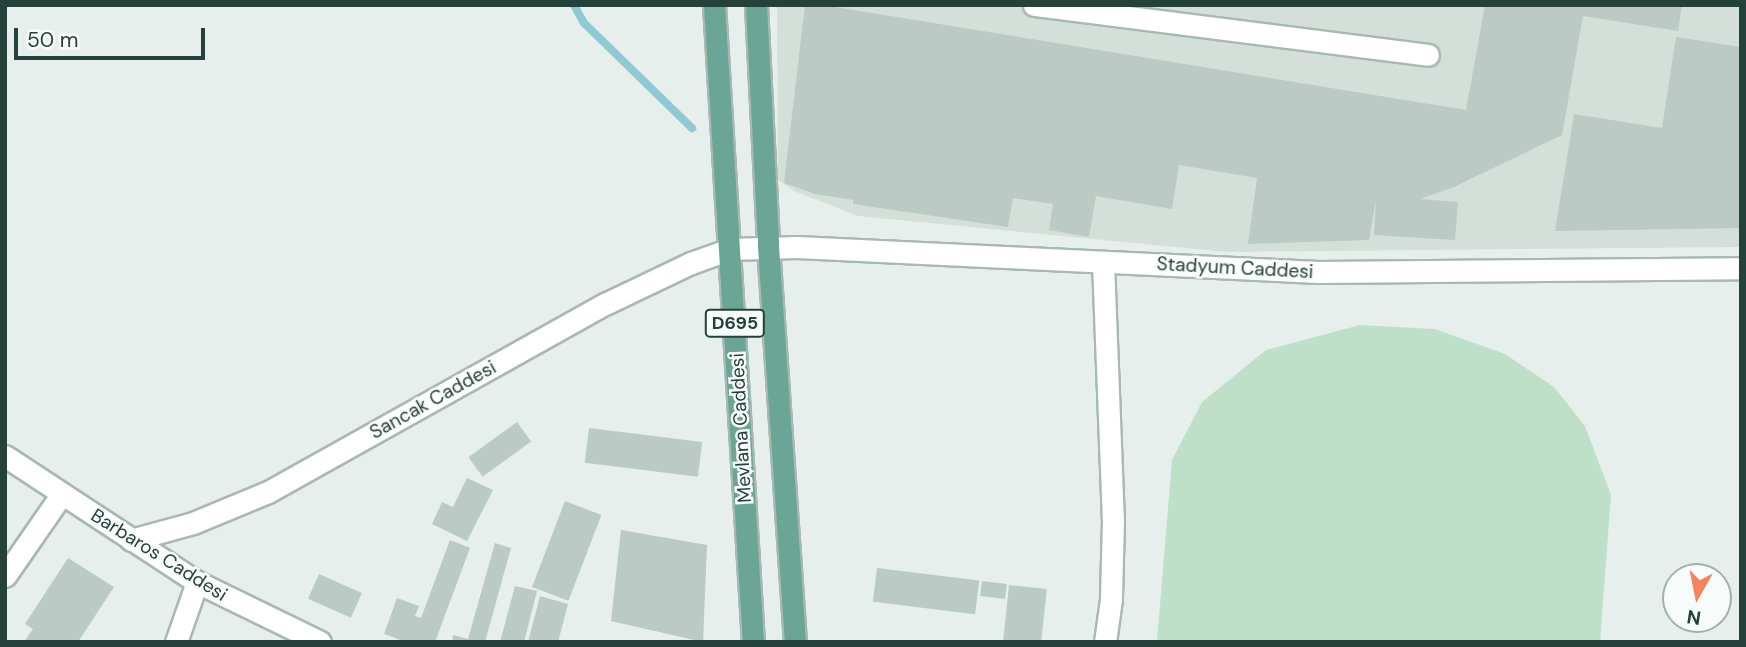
<!DOCTYPE html>
<style>
body{margin:0}
#map{position:relative;width:1746px;height:647px;overflow:hidden;background:#e6efeb;font-family:"DM Sans",sans-serif}
div>[style]{position:absolute}
.built>*{inset:0;background:#d4dfda}
.green>*{inset:0;background:#bfe0c8}
.stream>*{height:8px;margin:-4px;padding:0 4px;transform-origin:4px;border-radius:4px;background:#8ec9d4}
.building>*{inset:0;background:#bbcac4;transform-origin:0 0}
.roads{filter:drop-shadow(2px 0 #a8b8b2) drop-shadow(-2px 0 #a8b8b2) drop-shadow(0 2px #a8b8b2) drop-shadow(0 -2px #a8b8b2)}
.minor>*{height:21px;margin:-10.5px;padding:0 10.5px;transform-origin:10.5px;border-radius:10.5px;background:#fff}
.major>*{height:21px;margin:-10.5px;padding:0 10.5px;transform-origin:10.5px;border-radius:10.5px;background:#6aa596}
span{translate:-50% -50%;white-space:nowrap;text-align:center;line-height:1.15;-webkit-text-stroke:5px #f7fbf9;paint-order:stroke}
.shield-label span{padding:2px 5px;background:#f7fbf9;border:2px solid;border-radius:5px;-webkit-text-stroke-width:0}
.shield-label{font-size:18px;color:#24423a;font-weight:700}
.street-label{font-size:19px;color:#24423a}
.frame{position:absolute;inset:0;border:7px solid #24423a;pointer-events:none}
.north{position:absolute;left:1662px;top:563px;width:70px;height:70px;box-sizing:border-box;background:#f7fbf9;border:2px solid #a3b1ad;border-radius:50%;rotate:189deg;font-size:19px;font-weight:700;line-height:28px;text-align:center;color:#24423a}
.north::after{content:'';display:block;margin:auto;width:24px;height:32px;background:#f4845f;clip-path:polygon(50% 0,100% 100%,50% 72%,0 100%)}
.scale{position:absolute;left:14px;top:28px;width:191px;height:32px;box-sizing:border-box;border:4px solid #24423a;border-top:0;padding-left:9px;font-size:21px;line-height:24px;white-space:nowrap;color:#24423a;-webkit-text-stroke:5px #f7fbf9;paint-order:stroke}
</style>
<div id="map">
<div class="built">
<div style="clip-path:polygon(777px 5px,1741px 5px,1741px 247px,1227px 252px,858px 216px,794px 191px,778px 180px)"></div>
</div>
<div class="green">
<div style="clip-path:polygon(1360px 325px,1435px 329px,1505px 354px,1554px 387px,1585px 426px,1611px 495px,1600px 642px,1157px 642px,1172px 460px,1202px 402px,1266px 350px)"></div>
</div>
<div class="stream">
<div style="left:574px;top:5px;width:21px;rotate:61deg"></div>
<div style="left:584px;top:23px;width:151px;rotate:44.2deg"></div>
</div>
<div class="building">
<div style="clip-path:polygon(805px 5px,823px 5px,1466px 110px,1485px 5px,1682px 5px,1678px 31px,1583px 16px,1562px 135px,1454px 187px,1420px 199px,1458px 202px,1455px 240px,1374px 235px,1376px 200px,1369px 240px,1248px 244px,1257px 178px,1179px 165px,1172px 209px,1096px 196px,1089px 237px,1049px 230px,1053px 204px,1013px 198px,1008px 227px,853px 204px,853px 200px,815px 194px,784px 183px)"></div>
<div style="clip-path:polygon(1676px 37px,1741px 47px,1741px 228px,1555px 231px,1574px 114px,1662px 128px)"></div>
<div style="left:517px;top:422px;width:24px;height:60px;rotate:54deg"></div>
<div style="left:589px;top:428px;width:114px;height:35px;rotate:7deg"></div>
<div style="clip-path:polygon(467px 478px,493px 490px,467px 541px,432px 524px,442px 502px,453px 507px)"></div>
<div style="left:565px;top:501px;width:39px;height:92px;rotate:21deg"></div>
<div style="clip-path:polygon(621px 530px,707px 545px,703px 642px,611px 621px)"></div>
<div style="clip-path:polygon(450px 540px,470px 548px,435px 642px,406px 642px,384px 634px,397px 598px,419px 606px,415px 616px,421px 618px)"></div>
<div style="clip-path:polygon(495px 543px,511px 548px,485px 642px,452px 642px,453px 635px,468px 639px)"></div>
<div style="clip-path:polygon(68px 558px,114px 587px,78px 642px,24px 642px,33px 629px,25px 624px)"></div>
<div style="left:877px;top:568px;width:103px;height:34px;rotate:7deg"></div>
<div style="left:319px;top:574px;width:47px;height:27px;rotate:24deg"></div>
<div style="left:982px;top:581px;width:25px;height:15px;rotate:7deg"></div>
<div style="left:1009px;top:585px;width:38px;height:57px;rotate:6deg"></div>
<div style="clip-path:polygon(515px 586px,537px 591px,524px 642px,500px 642px)"></div>
<div style="clip-path:polygon(540px 596px,568px 604px,558px 642px,528px 642px)"></div>
</div>
<div class="roads">
<div class="minor">
<div style="left:1034px;top:5px;width:397px;rotate:7.2deg"></div>
<div style="left:1103px;top:262px;width:258px;rotate:87.8deg"></div>
<div style="left:1113px;top:520px;width:79px;rotate:91.5deg"></div>
<div style="left:1111px;top:599px;width:43px;rotate:97.9deg"></div>
<div style="left:5px;top:456px;width:230px;rotate:33.3deg"></div>
<div style="left:197px;top:582px;width:137px;rotate:26deg"></div>
<div style="left:131px;top:540px;width:64px;rotate:-15.3deg"></div>
<div style="left:193px;top:523px;width:81px;rotate:-22.5deg"></div>
<div style="left:268px;top:492px;width:386px;rotate:-29.2deg"></div>
<div style="left:605px;top:304px;width:95px;rotate:-25.5deg"></div>
<div style="left:691px;top:263px;width:41px;rotate:-19.7deg"></div>
<div style="left:730px;top:249px;width:67px;rotate:-1.7deg"></div>
<div style="left:797px;top:247px;width:522px;rotate:2.75deg"></div>
<div style="left:1318px;top:272px;width:423px;rotate:-0.5deg"></div>
<div style="left:5px;top:576px;width:98px;rotate:-55.3deg"></div>
<div style="left:176px;top:642px;width:64px;rotate:-70.7deg"></div>
</div>
<div class="major">
<div style="left:714px;top:5px;width:638px;rotate:86.5deg"></div>
<div style="left:756px;top:5px;width:241px;rotate:87.1deg"></div>
<div style="left:768px;top:246px;width:397px;rotate:86.1deg"></div>
</div>
</div>
<div class="shield-label">
<span style="left:735px;top:323px">D695</span>
</div>
<div class="street-label">
<span style="left:1235px;top:268px;rotate:3deg">Stadyum Caddesi</span>
<span style="left:433px;top:400px;rotate:-29deg">Sancak Caddesi</span>
<span style="left:741px;top:428px;rotate:-93deg">Mevlana Caddesi</span>
<span style="left:159px;top:555px;rotate:32deg">Barbaros Caddesi</span>
</div>
<div class="frame"></div>
<div class="north">N</div>
<div class="scale">50 m</div>
</div>
